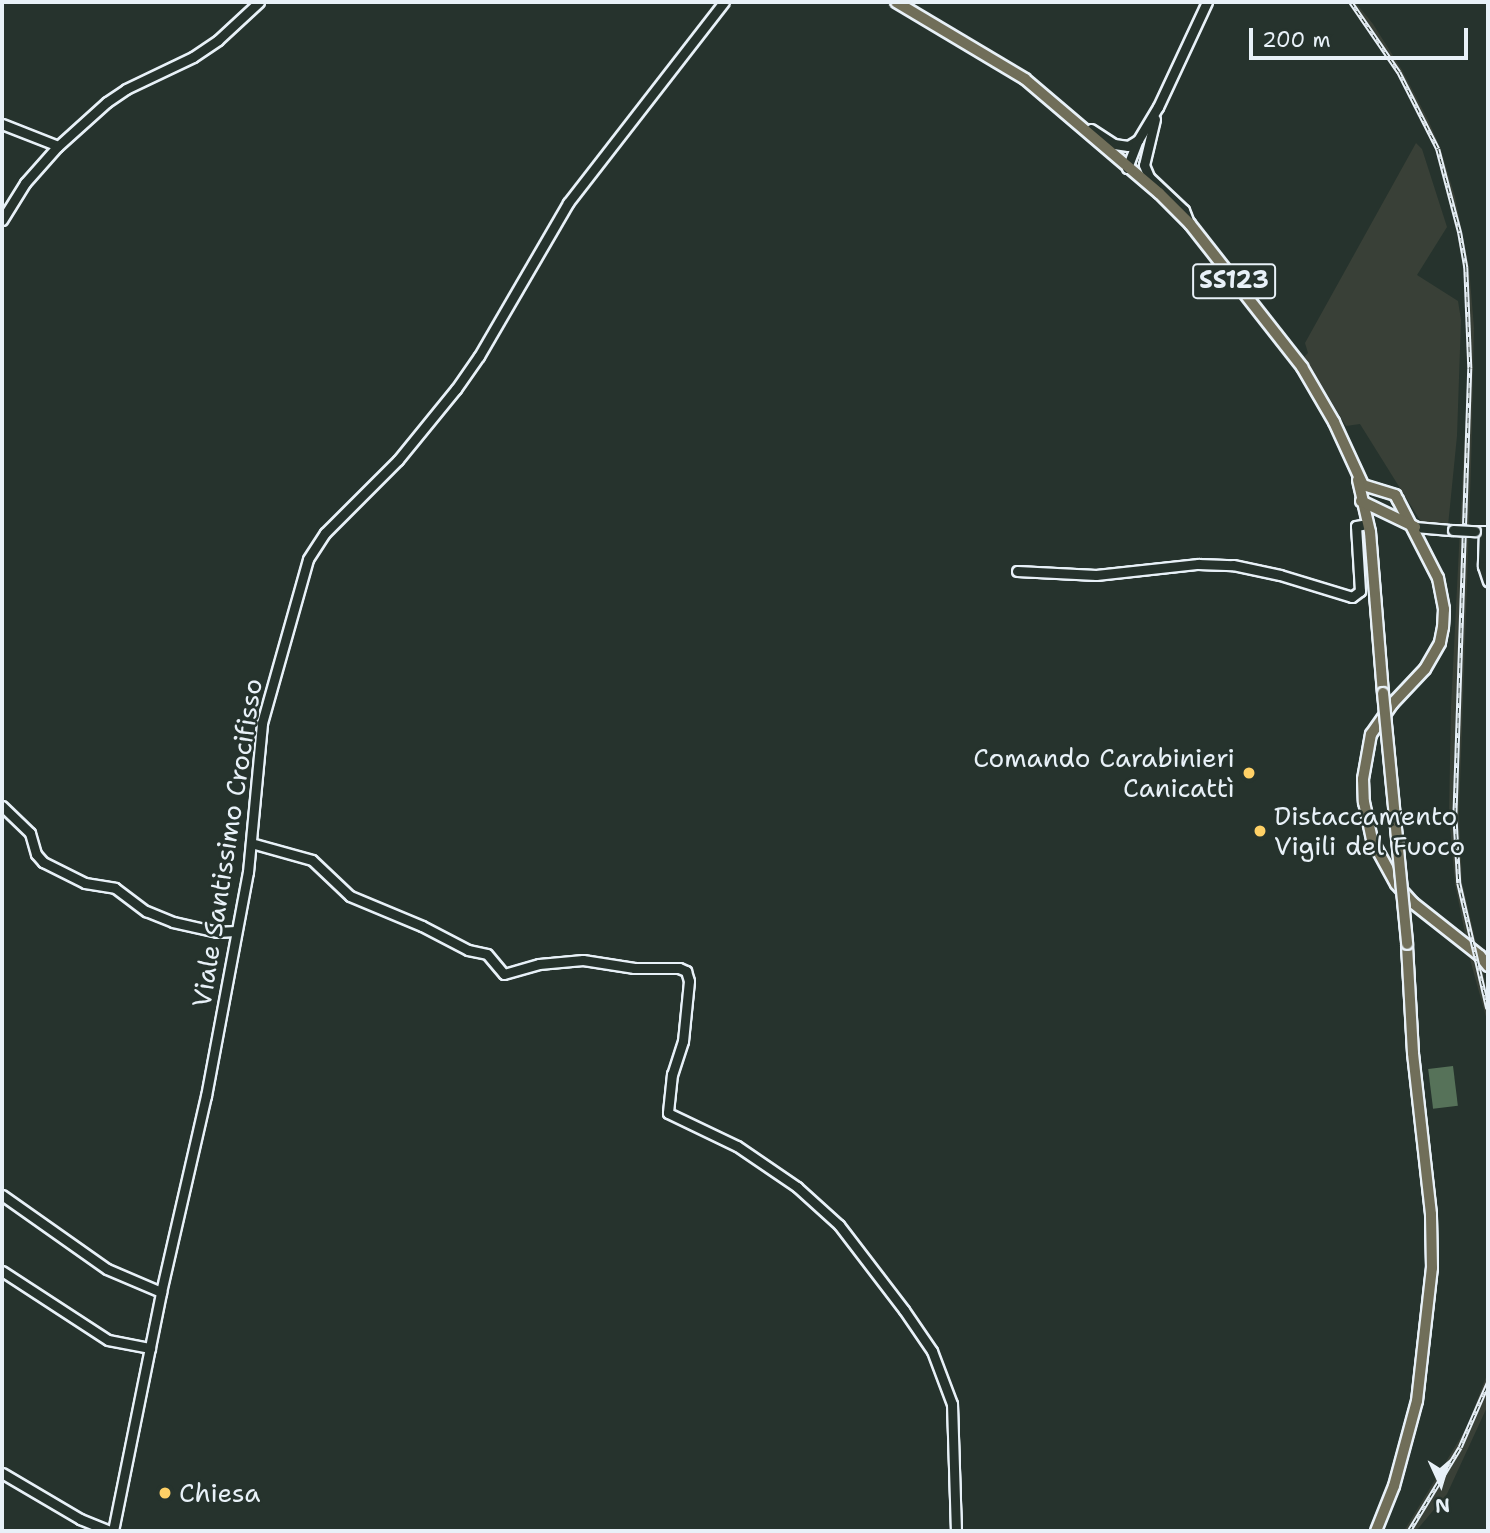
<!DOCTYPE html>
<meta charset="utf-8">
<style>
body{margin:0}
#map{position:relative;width:1490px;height:1533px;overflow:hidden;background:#26332d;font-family:"Shantell Sans",sans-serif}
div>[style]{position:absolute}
.built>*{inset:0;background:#394037}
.green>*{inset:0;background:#567259;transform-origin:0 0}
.roads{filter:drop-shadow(2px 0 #e8f1f8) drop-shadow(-2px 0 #e8f1f8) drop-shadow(0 2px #e8f1f8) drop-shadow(0 -2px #e8f1f8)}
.minor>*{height:9px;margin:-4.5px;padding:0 4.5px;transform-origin:4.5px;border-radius:4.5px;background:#26332d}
.major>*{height:10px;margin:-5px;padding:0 5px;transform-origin:5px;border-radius:5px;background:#706e59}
.rail>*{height:4.5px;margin-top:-2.25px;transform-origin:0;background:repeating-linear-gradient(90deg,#26332d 0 5px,#e8f1f8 0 10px);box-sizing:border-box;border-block:2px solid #e8f1f8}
.bridges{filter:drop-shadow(2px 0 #e8f1f8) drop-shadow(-2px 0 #e8f1f8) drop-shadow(0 2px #e8f1f8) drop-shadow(0 -2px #e8f1f8)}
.minor-bridge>*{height:9px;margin:-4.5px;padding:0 4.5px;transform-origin:4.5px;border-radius:4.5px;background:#26332d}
.major-bridge>*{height:10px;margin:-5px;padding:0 5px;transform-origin:5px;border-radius:5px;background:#706e59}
.dots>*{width:19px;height:19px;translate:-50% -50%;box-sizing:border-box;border:4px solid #26332d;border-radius:50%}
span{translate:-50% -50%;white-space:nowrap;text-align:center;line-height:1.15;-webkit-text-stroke:5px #26332d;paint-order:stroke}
.shield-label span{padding:2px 5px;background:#26332d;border:2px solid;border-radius:5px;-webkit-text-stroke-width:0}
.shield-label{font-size:24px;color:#e8f1f8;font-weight:700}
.poi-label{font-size:26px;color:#e8f1f8}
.right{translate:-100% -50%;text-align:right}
.left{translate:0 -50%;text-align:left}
.street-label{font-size:26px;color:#e8f1f8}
.frame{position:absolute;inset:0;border:4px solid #e8f1f8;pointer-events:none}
.north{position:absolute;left:1406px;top:1449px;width:70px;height:70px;-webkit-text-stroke:5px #26332d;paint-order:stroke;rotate:176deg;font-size:19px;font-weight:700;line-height:28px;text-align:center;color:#e8f1f8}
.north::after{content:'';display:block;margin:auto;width:24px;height:32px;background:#e8f1f8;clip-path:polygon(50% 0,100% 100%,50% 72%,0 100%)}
.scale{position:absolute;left:1249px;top:28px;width:219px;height:32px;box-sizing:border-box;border:4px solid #e8f1f8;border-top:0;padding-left:9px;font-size:21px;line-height:24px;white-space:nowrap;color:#e8f1f8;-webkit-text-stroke:5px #26332d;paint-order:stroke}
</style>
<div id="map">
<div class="built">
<div style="clip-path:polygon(1347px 2px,1355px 2px,1373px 24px,1402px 70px,1428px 120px,1440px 147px,1455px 197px,1469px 267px,1474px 328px,1471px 467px,1459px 814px,1462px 882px,1488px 995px,1488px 1024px,1471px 963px,1455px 884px,1449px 814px,1451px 707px,1468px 369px,1468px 328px,1463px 268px,1457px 233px,1435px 149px,1397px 73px)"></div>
<div style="clip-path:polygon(1416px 143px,1422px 149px,1447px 227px,1417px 275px,1458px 301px,1461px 320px,1457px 436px,1448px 526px,1423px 525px,1360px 424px,1346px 426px,1304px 357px,1308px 353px,1305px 343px)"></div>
<div style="clip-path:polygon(1488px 1372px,1488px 1405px,1447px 1494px,1416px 1531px,1404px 1531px,1467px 1427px)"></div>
</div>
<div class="green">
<div style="left:1453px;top:1066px;width:40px;height:25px;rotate:83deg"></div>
</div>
<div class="roads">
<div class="minor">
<div style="left:1155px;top:119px;width:47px;rotate:103.4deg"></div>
<div style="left:1144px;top:165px;width:13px;rotate:67deg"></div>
<div style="left:1149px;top:177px;width:48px;rotate:43.3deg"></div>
<div style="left:1184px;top:210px;width:14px;rotate:69deg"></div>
<div style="left:2px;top:124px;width:60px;rotate:21.4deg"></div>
<div style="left:1091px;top:129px;width:27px;rotate:33deg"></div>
<div style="left:1114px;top:144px;width:14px;rotate:8deg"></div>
<div style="left:1128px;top:146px;width:12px;rotate:-31deg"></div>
<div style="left:1138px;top:140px;width:39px;rotate:-59deg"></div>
<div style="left:1158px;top:107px;width:116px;rotate:-65deg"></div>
<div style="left:1127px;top:168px;width:30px;rotate:-69deg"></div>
<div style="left:2px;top:220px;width:44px;rotate:-58.1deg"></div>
<div style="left:25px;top:183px;width:48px;rotate:-48.4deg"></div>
<div style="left:57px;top:147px;width:67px;rotate:-42deg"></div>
<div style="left:107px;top:102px;width:23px;rotate:-34deg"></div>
<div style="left:126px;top:89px;width:74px;rotate:-25.5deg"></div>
<div style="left:193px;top:57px;width:30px;rotate:-34deg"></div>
<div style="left:218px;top:40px;width:56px;rotate:-42.8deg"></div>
<div style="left:1415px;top:527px;width:38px;rotate:5deg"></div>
<div style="left:1475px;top:531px;width:9px"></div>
<div style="left:1484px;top:531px;width:35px;rotate:92deg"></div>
<div style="left:1483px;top:566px;width:16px;rotate:72deg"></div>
<div style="left:1017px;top:571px;width:79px;rotate:2.9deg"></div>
<div style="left:1096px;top:575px;width:103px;rotate:-6.2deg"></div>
<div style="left:1198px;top:564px;width:35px;rotate:2deg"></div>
<div style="left:1233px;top:565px;width:48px;rotate:12deg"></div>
<div style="left:1280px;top:575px;width:75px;rotate:17deg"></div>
<div style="left:1352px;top:597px;width:10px;rotate:-37deg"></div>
<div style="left:1360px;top:591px;width:65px;rotate:-93.5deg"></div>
<div style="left:1356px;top:526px;width:6px;rotate:-9deg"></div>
<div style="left:2px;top:806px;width:39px;rotate:44deg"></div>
<div style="left:30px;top:833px;width:22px;rotate:74deg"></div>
<div style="left:36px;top:854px;width:11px;rotate:49deg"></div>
<div style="left:43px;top:862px;width:47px;rotate:26.6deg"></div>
<div style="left:85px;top:883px;width:30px;rotate:9deg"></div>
<div style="left:115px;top:888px;width:39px;rotate:37deg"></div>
<div style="left:146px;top:911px;width:29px;rotate:22deg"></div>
<div style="left:173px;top:922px;width:45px;rotate:12.8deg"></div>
<div style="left:217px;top:932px;width:19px;rotate:-3deg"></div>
<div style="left:251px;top:843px;width:63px;rotate:15.6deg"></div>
<div style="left:312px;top:860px;width:52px;rotate:43.5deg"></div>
<div style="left:350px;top:896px;width:78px;rotate:22.6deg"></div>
<div style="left:422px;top:926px;width:52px;rotate:27.6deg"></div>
<div style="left:468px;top:950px;width:19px;rotate:12deg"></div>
<div style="left:487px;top:954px;width:26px;rotate:50deg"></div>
<div style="left:504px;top:974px;width:36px;rotate:-16deg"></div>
<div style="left:539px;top:964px;width:44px;rotate:-5.2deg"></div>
<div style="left:583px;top:960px;width:52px;rotate:8.9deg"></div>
<div style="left:634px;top:968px;width:45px"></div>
<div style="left:679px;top:968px;width:8px;rotate:23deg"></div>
<div style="left:686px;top:971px;width:10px;rotate:73deg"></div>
<div style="left:689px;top:981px;width:60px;rotate:95.7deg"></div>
<div style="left:683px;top:1041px;width:35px;rotate:108deg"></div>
<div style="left:672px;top:1074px;width:39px;rotate:96deg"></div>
<div style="left:668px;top:1113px;width:76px;rotate:25.6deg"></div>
<div style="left:737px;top:1146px;width:73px;rotate:34.3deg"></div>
<div style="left:797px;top:1187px;width:57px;rotate:42.1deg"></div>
<div style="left:839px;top:1225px;width:107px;rotate:52.6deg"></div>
<div style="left:904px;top:1310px;width:50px;rotate:55.7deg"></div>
<div style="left:932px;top:1351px;width:57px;rotate:69.3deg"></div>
<div style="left:952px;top:1404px;width:127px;rotate:88.2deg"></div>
<div style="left:2px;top:1195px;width:128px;rotate:35.2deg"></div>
<div style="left:107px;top:1269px;width:59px;rotate:23.1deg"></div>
<div style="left:2px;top:1271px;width:126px;rotate:33.1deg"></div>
<div style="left:108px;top:1340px;width:43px;rotate:10.8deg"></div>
<div style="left:2px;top:1473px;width:91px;rotate:30.5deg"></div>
<div style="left:80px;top:1519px;width:32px;rotate:22deg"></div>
<div style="left:113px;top:1531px;width:244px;rotate:-78.6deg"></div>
<div style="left:161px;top:1292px;width:201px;rotate:-77.1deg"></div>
<div style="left:206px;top:1096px;width:228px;rotate:-79.4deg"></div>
<div style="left:248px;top:872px;width:150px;rotate:-84.6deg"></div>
<div style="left:262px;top:723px;width:170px;rotate:-74.3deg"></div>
<div style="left:308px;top:559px;width:31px;rotate:-57deg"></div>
<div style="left:325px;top:533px;width:103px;rotate:-45deg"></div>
<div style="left:398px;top:460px;width:92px;rotate:-50.8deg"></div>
<div style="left:456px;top:389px;width:40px;rotate:-55.1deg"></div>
<div style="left:479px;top:356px;width:177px;rotate:-59.8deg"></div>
<div style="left:568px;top:203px;width:254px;rotate:-52.2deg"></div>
</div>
<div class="major">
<div style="left:896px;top:2px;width:150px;rotate:30.8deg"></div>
<div style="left:1025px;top:79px;width:176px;rotate:40.4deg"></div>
<div style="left:1159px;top:193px;width:44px;rotate:45deg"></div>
<div style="left:1190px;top:224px;width:182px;rotate:51.9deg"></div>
<div style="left:1302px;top:367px;width:64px;rotate:59.8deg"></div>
<div style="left:1334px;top:422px;width:69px;rotate:65.3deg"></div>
<div style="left:1363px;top:485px;width:34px;rotate:17deg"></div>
<div style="left:1395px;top:495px;width:6px;rotate:59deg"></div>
<div style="left:1398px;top:500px;width:88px;rotate:62.9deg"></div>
<div style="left:1438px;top:578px;width:32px;rotate:79deg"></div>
<div style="left:1444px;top:609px;width:18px;rotate:93deg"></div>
<div style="left:1443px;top:627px;width:16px;rotate:101deg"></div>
<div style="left:1440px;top:643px;width:30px;rotate:120deg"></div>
<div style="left:1425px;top:669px;width:47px;rotate:133.3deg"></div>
<div style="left:1393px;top:703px;width:38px;rotate:125deg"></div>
<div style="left:1371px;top:734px;width:46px;rotate:100.1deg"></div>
<div style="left:1363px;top:779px;width:23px;rotate:88deg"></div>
<div style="left:1364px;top:802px;width:39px;rotate:78deg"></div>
<div style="left:1372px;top:840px;width:50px;rotate:61.4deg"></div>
<div style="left:1396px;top:884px;width:25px;rotate:48deg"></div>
<div style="left:1413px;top:903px;width:85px;rotate:38.3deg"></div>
<div style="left:1480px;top:956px;width:13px;rotate:51deg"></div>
<div style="left:1358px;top:480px;width:53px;rotate:77deg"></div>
<div style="left:1370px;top:532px;width:162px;rotate:85.4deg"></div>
<div style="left:1361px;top:501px;width:60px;rotate:25.7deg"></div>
<div style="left:1376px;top:1531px;width:48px;rotate:-68.2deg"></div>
<div style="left:1394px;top:1486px;width:88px;rotate:-74.9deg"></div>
<div style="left:1417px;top:1401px;width:134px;rotate:-83.6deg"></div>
<div style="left:1432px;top:1268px;width:54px;rotate:-91.1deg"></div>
<div style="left:1431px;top:1214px;width:162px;rotate:-96.4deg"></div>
<div style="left:1413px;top:1053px;width:109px;rotate:-93.2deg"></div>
</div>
</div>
<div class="rail">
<div style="left:1351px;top:2px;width:85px;rotate:55.6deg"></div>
<div style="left:1399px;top:72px;width:86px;rotate:63.1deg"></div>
<div style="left:1438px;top:149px;width:87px;rotate:75.3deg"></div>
<div style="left:1460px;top:233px;width:35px;rotate:80deg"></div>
<div style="left:1466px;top:267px;width:101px;rotate:87.7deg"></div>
<div style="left:1470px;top:368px;width:446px;rotate:91.9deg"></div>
<div style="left:1455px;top:814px;width:69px;rotate:86.7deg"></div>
<div style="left:1459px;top:883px;width:129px;rotate:77deg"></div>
<div style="left:1409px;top:1531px;width:98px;rotate:-58.7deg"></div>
<div style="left:1460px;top:1447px;width:70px;rotate:-66.4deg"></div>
</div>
<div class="bridges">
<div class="minor-bridge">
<div style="left:1453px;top:530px;width:22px;rotate:3deg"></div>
</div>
<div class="major-bridge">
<div style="left:1383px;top:693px;width:252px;rotate:84.5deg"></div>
</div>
</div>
<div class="dots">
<div style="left:1249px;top:773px;background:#ffd166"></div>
<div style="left:1260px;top:831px;background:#ffd166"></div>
<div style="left:165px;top:1493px;background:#ffd166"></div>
</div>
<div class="shield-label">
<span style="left:1234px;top:281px">SS123</span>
</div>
<div class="poi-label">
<span class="right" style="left:1235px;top:773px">Comando Carabinieri<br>Canicattì</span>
<span class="left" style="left:1274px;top:831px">Distaccamento<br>Vigili del Fuoco</span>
<span class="left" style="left:179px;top:1493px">Chiesa</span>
</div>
<div class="street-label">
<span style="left:227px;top:843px;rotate:-81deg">Viale Santissimo Crocifisso</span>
</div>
<div class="frame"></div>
<div class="north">N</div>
<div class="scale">200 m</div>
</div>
